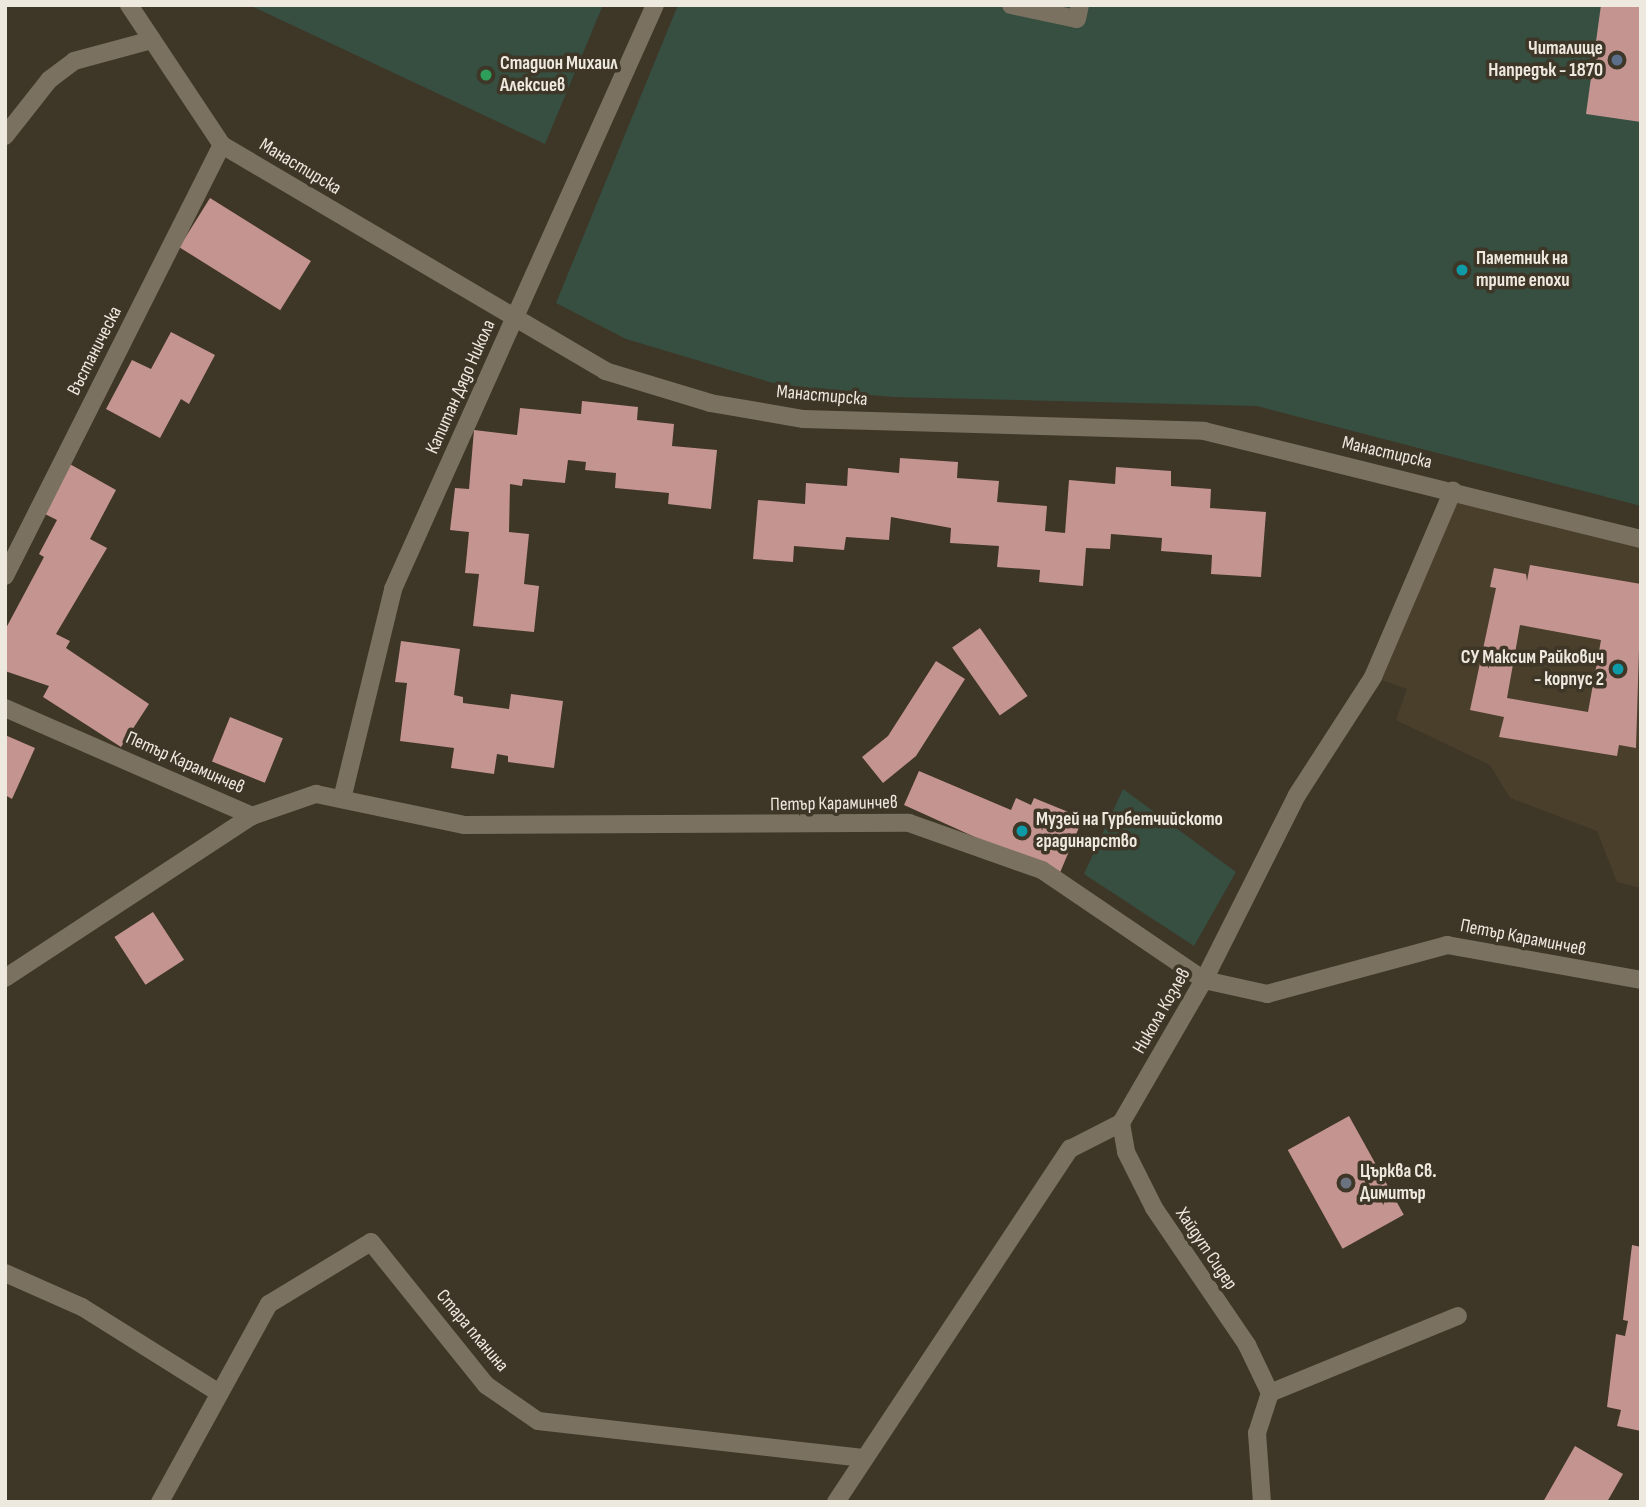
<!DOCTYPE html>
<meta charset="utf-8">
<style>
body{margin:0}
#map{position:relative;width:1646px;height:1507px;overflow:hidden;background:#3e3627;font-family:"Sofia Sans Condensed",sans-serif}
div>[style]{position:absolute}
.built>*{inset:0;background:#4a3f2b}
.green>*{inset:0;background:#364f40}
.building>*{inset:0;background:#c49491;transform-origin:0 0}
.street>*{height:18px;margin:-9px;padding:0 9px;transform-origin:9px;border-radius:9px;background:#7a7161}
.dots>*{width:19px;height:19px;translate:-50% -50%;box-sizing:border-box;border:4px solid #3e3627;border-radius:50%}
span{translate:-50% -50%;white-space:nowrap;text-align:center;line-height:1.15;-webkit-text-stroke:7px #3e3627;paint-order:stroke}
.poi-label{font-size:19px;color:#eee9df;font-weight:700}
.right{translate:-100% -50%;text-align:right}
.left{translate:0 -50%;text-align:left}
.street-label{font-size:19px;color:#eee9df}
.frame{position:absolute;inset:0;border:7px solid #eee9df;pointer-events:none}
</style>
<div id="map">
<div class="built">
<div style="clip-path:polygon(1453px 490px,1641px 539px,1641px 888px,1617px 882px,1597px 831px,1510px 798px,1490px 765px,1396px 720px,1407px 689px,1373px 677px)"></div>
</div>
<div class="green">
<div style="clip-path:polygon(249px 5px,603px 5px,545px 144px)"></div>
<div style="clip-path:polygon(678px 5px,1641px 5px,1641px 506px,1257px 406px,893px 397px,790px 388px,626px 339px,556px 303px)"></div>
<div style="clip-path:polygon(1123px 789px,1236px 872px,1194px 946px,1084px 874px)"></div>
</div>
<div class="building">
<div style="clip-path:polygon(1601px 5px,1641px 5px,1641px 122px,1586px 114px)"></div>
<div style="left:210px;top:198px;width:119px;height:58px;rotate:32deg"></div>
<div style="clip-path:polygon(171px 332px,215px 355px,189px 404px,181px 399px,160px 438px,106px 409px,132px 360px,151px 369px)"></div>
<div style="clip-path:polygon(582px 401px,638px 407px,637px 420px,674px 424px,672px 446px,717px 450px,711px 509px,668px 504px,669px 493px,615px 488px,616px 473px,585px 470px,586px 462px,568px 460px,565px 483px,523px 479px,522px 486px,510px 484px,509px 532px,529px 534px,524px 584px,539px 586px,534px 632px,473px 626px,479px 574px,465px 573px,469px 532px,450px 530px,455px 488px,469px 489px,474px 430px,517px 435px,520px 408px,581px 414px)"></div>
<div style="clip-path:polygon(900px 458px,958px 462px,957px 478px,999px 481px,997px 502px,1047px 506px,1045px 531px,1065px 533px,1069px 480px,1115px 484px,1116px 467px,1171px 471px,1171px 486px,1211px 489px,1210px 508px,1266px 512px,1261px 577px,1211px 574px,1212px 555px,1161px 551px,1162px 538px,1111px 534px,1110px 549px,1086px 548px,1083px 586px,1039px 582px,1040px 570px,997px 567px,999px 546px,950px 543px,951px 528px,891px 517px,889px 540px,846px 537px,844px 550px,794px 546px,793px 562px,753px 559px,758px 500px,805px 504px,806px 483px,847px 486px,848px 468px,899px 473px)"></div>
<div style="clip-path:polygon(68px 463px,116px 490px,90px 539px,107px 548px,56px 634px,70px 641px,66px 648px,149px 704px,121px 747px,43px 697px,49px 686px,5px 671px,5px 630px,44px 557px,39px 554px,57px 520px,41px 512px)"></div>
<div style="clip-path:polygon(evenodd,1530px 565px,1641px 584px,1636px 748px,1619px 745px,1617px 756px,1499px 737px,1504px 717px,1470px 710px,1496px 588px,1490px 587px,1494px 568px,1526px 574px,1527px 581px,1530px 565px,1520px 625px,1601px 640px,1588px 712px,1507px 698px,1520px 625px)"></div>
<div style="left:980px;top:628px;width:83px;height:34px;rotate:55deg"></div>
<div style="clip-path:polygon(401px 641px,460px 649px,454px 695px,463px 697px,463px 703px,509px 709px,511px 694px,563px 701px,554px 768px,508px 762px,508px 756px,497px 754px,494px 774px,451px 768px,454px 748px,400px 741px,407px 683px,395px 682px)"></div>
<div style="clip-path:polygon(936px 661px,965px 679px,916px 756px,883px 783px,862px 757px,888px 736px)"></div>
<div style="left:230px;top:717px;width:57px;height:48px;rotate:22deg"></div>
<div style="clip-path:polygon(5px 735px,35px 748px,12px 799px,5px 795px)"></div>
<div style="clip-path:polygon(919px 771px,1011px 810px,1016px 798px,1031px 805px,1034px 798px,1083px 818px,1059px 875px,904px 805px)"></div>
<div style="left:153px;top:912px;width:57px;height:46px;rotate:57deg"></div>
<div style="left:1349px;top:1116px;width:113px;height:70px;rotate:61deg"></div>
<div style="clip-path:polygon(1632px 1245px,1641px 1247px,1641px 1431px,1617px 1426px,1621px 1410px,1607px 1407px,1616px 1334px,1625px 1336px,1628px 1321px,1623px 1320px)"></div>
<div style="clip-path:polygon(1575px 1446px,1623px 1474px,1607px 1502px,1543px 1502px)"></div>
</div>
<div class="street">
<div style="left:129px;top:5px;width:168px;rotate:56.4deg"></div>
<div style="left:222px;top:145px;width:445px;rotate:30.5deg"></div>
<div style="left:605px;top:371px;width:110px;rotate:16.9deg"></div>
<div style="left:710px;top:403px;width:95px;rotate:9.7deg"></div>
<div style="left:804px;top:419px;width:400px;rotate:1.7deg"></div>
<div style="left:1204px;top:431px;width:450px;rotate:13.9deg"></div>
<div style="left:1011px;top:5px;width:67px;rotate:12deg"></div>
<div style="left:1077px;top:19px;width:14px;rotate:-78deg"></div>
<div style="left:5px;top:136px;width:71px;rotate:-51.8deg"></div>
<div style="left:49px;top:80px;width:31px;rotate:-37deg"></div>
<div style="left:74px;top:61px;width:81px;rotate:-15.1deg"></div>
<div style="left:5px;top:576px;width:483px;rotate:-63.3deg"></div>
<div style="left:5px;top:708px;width:270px;rotate:23.6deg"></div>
<div style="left:252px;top:816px;width:68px;rotate:-19deg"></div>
<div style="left:316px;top:794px;width:152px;rotate:11.8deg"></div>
<div style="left:465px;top:825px;width:444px;rotate:-0.3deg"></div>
<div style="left:909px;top:823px;width:141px;rotate:19.5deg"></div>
<div style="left:1042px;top:870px;width:196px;rotate:34.2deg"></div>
<div style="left:1204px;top:980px;width:65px;rotate:12.5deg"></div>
<div style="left:1267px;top:994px;width:187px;rotate:-15.2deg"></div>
<div style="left:1447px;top:945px;width:197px;rotate:10.2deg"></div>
<div style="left:342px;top:799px;width:216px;rotate:-76.3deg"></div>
<div style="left:393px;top:589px;width:640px;rotate:-65.84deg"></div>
<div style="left:5px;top:978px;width:295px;rotate:-33.3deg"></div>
<div style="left:1121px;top:1123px;width:29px;rotate:80deg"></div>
<div style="left:1126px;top:1152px;width:63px;rotate:63.4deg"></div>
<div style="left:1154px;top:1208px;width:166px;rotate:55.8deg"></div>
<div style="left:1247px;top:1345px;width:53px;rotate:64.4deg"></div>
<div style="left:1270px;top:1393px;width:42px;rotate:108deg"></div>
<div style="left:1257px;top:1433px;width:69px;rotate:85.9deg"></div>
<div style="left:5px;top:1273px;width:84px;rotate:23.8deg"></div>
<div style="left:82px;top:1307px;width:158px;rotate:32.1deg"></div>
<div style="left:1270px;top:1393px;width:203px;rotate:-22.3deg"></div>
<div style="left:160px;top:1502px;width:226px;rotate:-61.2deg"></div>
<div style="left:269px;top:1304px;width:119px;rotate:-31.3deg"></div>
<div style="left:371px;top:1242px;width:184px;rotate:51.2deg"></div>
<div style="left:486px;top:1385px;width:63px;rotate:34.7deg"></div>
<div style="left:538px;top:1421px;width:325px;rotate:6.5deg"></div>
<div style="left:836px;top:1502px;width:424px;rotate:-56.5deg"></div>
<div style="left:1070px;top:1149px;width:57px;rotate:-27deg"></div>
<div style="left:1121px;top:1123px;width:165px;rotate:-59.9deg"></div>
<div style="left:1204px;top:980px;width:207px;rotate:-63.3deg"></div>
<div style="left:1297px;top:795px;width:140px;rotate:-57.2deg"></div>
<div style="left:1373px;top:677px;width:203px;rotate:-66.8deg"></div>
</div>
<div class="dots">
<div style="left:1617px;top:60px;background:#5c6f8a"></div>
<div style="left:486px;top:75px;background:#2e9e5b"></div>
<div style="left:1462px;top:270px;background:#0f9aa8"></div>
<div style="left:1618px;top:669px;background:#0f9aa8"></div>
<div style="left:1022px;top:831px;background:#0f9aa8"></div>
<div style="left:1346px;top:1183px;background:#6b7280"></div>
</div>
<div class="poi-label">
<span class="right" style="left:1603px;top:60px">Читалище<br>Напредък - 1870</span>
<span class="left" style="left:500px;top:75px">Стадион Михаил<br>Алексиев</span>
<span class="left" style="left:1476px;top:270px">Паметник на<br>трите епохи</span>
<span class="right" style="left:1604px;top:669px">СУ Максим Райкович<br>- корпус 2</span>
<span class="left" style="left:1036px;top:831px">Музей на Гурбетчийското<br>градинарство</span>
<span class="left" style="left:1360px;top:1183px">Църква Св.<br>Димитър</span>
</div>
<div class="street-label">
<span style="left:300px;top:167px;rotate:31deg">Манастирска</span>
<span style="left:95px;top:351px;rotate:-63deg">Въстаническа</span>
<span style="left:461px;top:387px;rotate:-66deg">Капитан Дядо Никола</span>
<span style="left:822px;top:396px;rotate:5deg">Манастирска</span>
<span style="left:1387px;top:453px;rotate:13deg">Манастирска</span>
<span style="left:185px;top:763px;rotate:24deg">Петър Караминчев</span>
<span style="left:834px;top:804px;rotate:-1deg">Петър Караминчев</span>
<span style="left:1523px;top:938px;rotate:11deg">Петър Караминчев</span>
<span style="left:1162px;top:1011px;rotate:-60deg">Никола Козлев</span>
<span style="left:1206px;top:1249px;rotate:56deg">Хайдут Сидер</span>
<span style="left:472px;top:1331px;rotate:50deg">Стара планина</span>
</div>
<div class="frame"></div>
</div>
